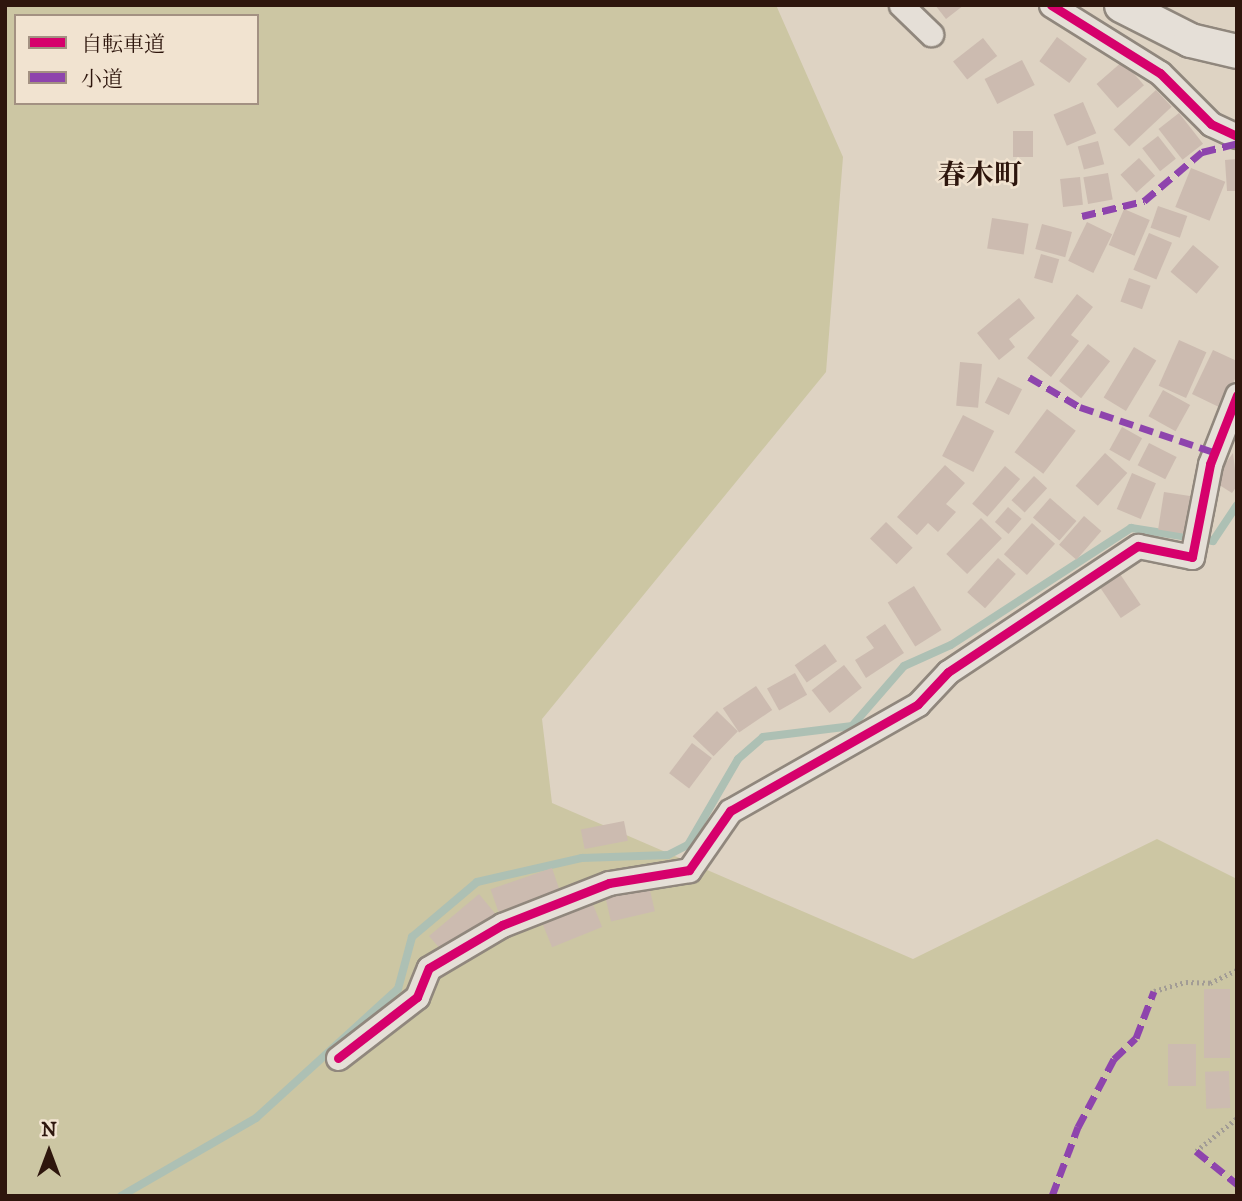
<!DOCTYPE html>
<meta charset="utf-8">
<style>
body{margin:0}
#map{position:relative;width:1242px;height:1201px;overflow:hidden;background:#ded3c3;font-family:"IM FELL DW Pica","Noto Serif JP",serif}
div>[style]{position:absolute}
.green>*{inset:0;background:#ccc6a3}
.stream>*{height:8px;margin:-4px;padding:0 4px;transform-origin:4px;border-radius:4px;background:#adc0b4}
.building>*{inset:0;background:#ccbbb0;transform-origin:0 0}
.path>*{height:4.5px;margin-top:-2.25px;transform-origin:0;background:repeating-linear-gradient(90deg,#a29c95 0 2px,transparent 0 5.5px)}
.roads{filter:drop-shadow(2px 0 #90877d) drop-shadow(-2px 0 #90877d) drop-shadow(0 2px #90877d) drop-shadow(0 -2px #90877d)}
.street>*{height:23px;margin:-11.5px;padding:0 11.5px;transform-origin:11.5px;border-radius:11.5px;background:#e5dfd7}
.secondary>*{height:33px;margin:-16.5px;padding:0 16.5px;transform-origin:16.5px;border-radius:16.5px;background:#e5dfd7}
.quiet>*{height:7px;margin-top:-3.5px;transform-origin:0;background:repeating-linear-gradient(90deg,#8e44ad 0 14px,transparent 0 21px)}
.cycleway>*{height:9px;margin:-4.5px;padding:0 4.5px;transform-origin:4.5px;border-radius:4.5px;background:#d6006c}
span{translate:-50% -50%;white-space:nowrap;text-align:center;line-height:1.15;-webkit-text-stroke:5px #f1e3d0;paint-order:stroke}
.quarter-label{font-size:28px;color:#2e160d;font-weight:700}
.frame{position:absolute;inset:0;border:7px solid #2e160d;pointer-events:none}
.legend{position:absolute;left:14px;top:14px;width:245px;height:91px;box-sizing:border-box;background:#f1e3d0;border:2px solid #a39182;margin:0;padding:9px 12px;list-style:none;font-size:21px;color:#2e160d}
.legend li{display:flex;align-items:center;gap:14px;height:35px}
.legend b{width:35px;border:2px solid #a39182}
.north{position:absolute;left:14px;top:1117px;width:70px;height:70px;-webkit-text-stroke:5px #f1e3d0;paint-order:stroke;rotate:0deg;font-size:19px;font-weight:700;line-height:28px;text-align:center;color:#2e160d}
.north::after{content:'';display:block;margin:auto;width:24px;height:32px;background:#2e160d;clip-path:polygon(50% 0,100% 100%,50% 72%,0 100%)}
</style>
<div id="map">
<div class="green">
<div style="clip-path:polygon(evenodd,5px 5px,776px 5px,843px 157px,826px 372px,542px 719px,552px 803px,913px 959px,1157px 839px,1237px 879px,1237px 1196px,5px 1196px,5px 5px,16px 16px,257px 16px,257px 103px,16px 103px,16px 16px)"></div>
</div>
<div class="stream">
<div style="left:121px;top:1196px;width:156px;rotate:-30deg"></div>
<div style="left:256px;top:1118px;width:192px;rotate:-42.3deg"></div>
<div style="left:398px;top:989px;width:54px;rotate:-74.9deg"></div>
<div style="left:412px;top:937px;width:85px;rotate:-40.2deg"></div>
<div style="left:477px;top:882px;width:108px;rotate:-12.9deg"></div>
<div style="left:582px;top:858px;width:86px;rotate:-2deg"></div>
<div style="left:668px;top:855px;width:22px;rotate:-27deg"></div>
<div style="left:688px;top:845px;width:99px;rotate:-59.8deg"></div>
<div style="left:738px;top:759px;width:33px;rotate:-41deg"></div>
<div style="left:763px;top:737px;width:90px;rotate:-7deg"></div>
<div style="left:852px;top:726px;width:79px;rotate:-49.1deg"></div>
<div style="left:904px;top:666px;width:51px;rotate:-24.1deg"></div>
<div style="left:951px;top:645px;width:215px;rotate:-33deg"></div>
<div style="left:1131px;top:528px;width:83px;rotate:9deg"></div>
<div style="left:1213px;top:541px;width:43px;rotate:-56.3deg"></div>
</div>
<div class="building">
<div style="clip-path:polygon(935px 5px,964px 5px,946px 19px)"></div>
<div style="left:1057px;top:37px;width:37px;height:30px;rotate:36deg"></div>
<div style="left:983px;top:38px;width:23px;height:38px;rotate:52deg"></div>
<div style="left:1022px;top:60px;width:28px;height:42px;rotate:63deg"></div>
<div style="left:1123px;top:61px;width:32px;height:35px;rotate:49deg"></div>
<div style="left:1156px;top:90px;width:23px;height:58px;rotate:47deg"></div>
<div style="left:1083px;top:102px;width:34px;height:32px;rotate:67deg"></div>
<div style="left:1179px;top:113px;width:39px;height:26px;rotate:52deg"></div>
<div style="left:1033px;top:131px;width:26px;height:20px;rotate:90deg"></div>
<div style="left:1158px;top:136px;width:29px;height:20px;rotate:52deg"></div>
<div style="left:1098px;top:141px;width:24px;height:21px;rotate:75deg"></div>
<div style="left:1139px;top:158px;width:24px;height:25px;rotate:48deg"></div>
<div style="clip-path:polygon(1237px 159px,1237px 191px,1227px 191px,1225px 160px)"></div>
<div style="left:1191px;top:168px;width:37px;height:42px;rotate:22deg"></div>
<div style="left:1108px;top:173px;width:27px;height:25px;rotate:80deg"></div>
<div style="left:1080px;top:177px;width:28px;height:20px;rotate:84deg"></div>
<div style="left:1158px;top:206px;width:31px;height:23px;rotate:19deg"></div>
<div style="left:1124px;top:209px;width:28px;height:39px;rotate:23deg"></div>
<div style="left:992px;top:218px;width:37px;height:31px;rotate:9deg"></div>
<div style="left:1087px;top:222px;width:28px;height:43px;rotate:26deg"></div>
<div style="left:1042px;top:224px;width:31px;height:26px;rotate:15deg"></div>
<div style="left:1149px;top:233px;width:25px;height:40px;rotate:23deg"></div>
<div style="left:1193px;top:245px;width:34px;height:35px;rotate:40deg"></div>
<div style="left:1041px;top:254px;width:19px;height:25px;rotate:16deg"></div>
<div style="left:1129px;top:278px;width:23px;height:25px;rotate:20deg"></div>
<div style="clip-path:polygon(1077px 294px,1093px 307px,1071px 335px,1079px 341px,1051px 377px,1027px 358px)"></div>
<div style="clip-path:polygon(1019px 298px,1035px 318px,1009px 339px,1015px 347px,999px 360px,977px 333px)"></div>
<div style="left:1179px;top:340px;width:30px;height:50px;rotate:24deg"></div>
<div style="left:1088px;top:344px;width:28px;height:47px;rotate:38deg"></div>
<div style="left:1134px;top:347px;width:26px;height:59px;rotate:31deg"></div>
<div style="clip-path:polygon(1213px 350px,1237px 361px,1237px 375px,1221px 408px,1192px 394px)"></div>
<div style="left:960px;top:362px;width:22px;height:44px;rotate:5deg"></div>
<div style="left:998px;top:377px;width:27px;height:29px;rotate:27deg"></div>
<div style="left:1163px;top:390px;width:31px;height:30px;rotate:29deg"></div>
<div style="left:1047px;top:409px;width:36px;height:54px;rotate:37deg"></div>
<div style="left:963px;top:415px;width:35px;height:46px;rotate:27deg"></div>
<div style="left:1122px;top:427px;width:23px;height:26px;rotate:29deg"></div>
<div style="left:1149px;top:443px;width:31px;height:25px;rotate:27deg"></div>
<div style="left:1105px;top:453px;width:30px;height:44px;rotate:42deg"></div>
<div style="clip-path:polygon(1233px 453px,1237px 486px,1232px 493px,1213px 481px)"></div>
<div style="clip-path:polygon(945px 465px,965px 483px,946px 504px,956px 512px,938px 532px,928px 523px,917px 535px,897px 517px)"></div>
<div style="left:1005px;top:466px;width:20px;height:50px;rotate:41deg"></div>
<div style="left:1132px;top:473px;width:26px;height:39px;rotate:23deg"></div>
<div style="left:1034px;top:476px;width:18px;height:33px;rotate:43deg"></div>
<div style="left:1164px;top:492px;width:31px;height:38px;rotate:9deg"></div>
<div style="left:1050px;top:498px;width:35px;height:26px;rotate:41deg"></div>
<div style="left:1008px;top:507px;width:18px;height:20px;rotate:41deg"></div>
<div style="left:1084px;top:516px;width:23px;height:38px;rotate:41deg"></div>
<div style="left:981px;top:518px;width:29px;height:50px;rotate:44deg"></div>
<div style="left:886px;top:522px;width:37px;height:23px;rotate:44deg"></div>
<div style="left:1032px;top:523px;width:31px;height:42px;rotate:42deg"></div>
<div style="left:998px;top:558px;width:24px;height:46px;rotate:42deg"></div>
<div style="left:1120px;top:574px;width:37px;height:24px;rotate:56deg"></div>
<div style="left:914px;top:586px;width:52px;height:31px;rotate:58deg"></div>
<div style="clip-path:polygon(885px 624px,904px 653px,866px 678px,855px 660px,874px 648px,866px 637px)"></div>
<div style="left:825px;top:644px;width:21px;height:37px;rotate:55deg"></div>
<div style="left:844px;top:665px;width:29px;height:41px;rotate:52deg"></div>
<div style="left:795px;top:673px;width:25px;height:32px;rotate:61deg"></div>
<div style="left:756px;top:686px;width:29px;height:40px;rotate:56deg"></div>
<div style="left:717px;top:711px;width:29px;height:35px;rotate:44deg"></div>
<div style="left:692px;top:743px;width:25px;height:38px;rotate:37deg"></div>
<div style="left:624px;top:821px;width:20px;height:44px;rotate:79deg"></div>
<div style="left:552px;top:868px;width:24px;height:65px;rotate:71deg"></div>
<div style="left:649px;top:886px;width:26px;height:45px;rotate:77deg"></div>
<div style="clip-path:polygon(479px 894px,498px 917px,468px 941px,463px 935px,442px 951px,429px 936px)"></div>
<div style="left:592px;top:902px;width:27px;height:54px;rotate:68deg"></div>
<div style="left:1230px;top:989px;width:69px;height:26px;rotate:90deg"></div>
<div style="left:1168px;top:1044px;width:28px;height:42px"></div>
<div style="left:1229px;top:1071px;width:37px;height:24px;rotate:88deg"></div>
</div>
<div class="path">
<div style="left:1154px;top:991px;width:33px;rotate:-16deg"></div>
<div style="left:1186px;top:982px;width:24px;rotate:2deg"></div>
<div style="left:1210px;top:983px;width:30px;rotate:-26deg"></div>
<div style="left:1196px;top:1151px;width:53px;rotate:-38.8deg"></div>
</div>
<div class="roads">
<div class="street">
<div style="left:901px;top:5px;width:42px;rotate:44deg"></div>
<div style="left:1051px;top:5px;width:128px;rotate:32deg"></div>
<div style="left:1160px;top:73px;width:72px;rotate:45deg"></div>
<div style="left:1211px;top:124px;width:29px;rotate:25deg"></div>
<div style="left:338px;top:1058px;width:100px;rotate:-37.7deg"></div>
<div style="left:417px;top:997px;width:31px;rotate:-68deg"></div>
<div style="left:429px;top:968px;width:85px;rotate:-30.5deg"></div>
<div style="left:502px;top:925px;width:115px;rotate:-21.4deg"></div>
<div style="left:609px;top:883px;width:81px;rotate:-9.2deg"></div>
<div style="left:689px;top:870px;width:72px;rotate:-55.2deg"></div>
<div style="left:730px;top:811px;width:216px;rotate:-29.6deg"></div>
<div style="left:918px;top:704px;width:44px;rotate:-46.8deg"></div>
<div style="left:948px;top:672px;width:228px;rotate:-33.6deg"></div>
<div style="left:1138px;top:546px;width:55px;rotate:11.5deg"></div>
<div style="left:1192px;top:557px;width:95px;rotate:-79deg"></div>
<div style="left:1210px;top:464px;width:74px;rotate:-68.6deg"></div>
</div>
<div class="secondary">
<div style="left:1121px;top:5px;width:77px;rotate:26.9deg"></div>
<div style="left:1190px;top:40px;width:48px;rotate:13.2deg"></div>
</div>
</div>
<div class="quiet">
<div style="left:1082px;top:216px;width:64px;rotate:-13.6deg"></div>
<div style="left:1144px;top:201px;width:76px;rotate:-40.2deg"></div>
<div style="left:1202px;top:152px;width:36px;rotate:-14deg"></div>
<div style="left:1029px;top:377px;width:59px;rotate:30.5deg"></div>
<div style="left:1080px;top:407px;width:141px;rotate:18.6deg"></div>
<div style="left:1196px;top:1151px;width:53px;rotate:38.8deg"></div>
<div style="left:1052px;top:1196px;width:74px;rotate:-69.4deg"></div>
<div style="left:1078px;top:1127px;width:77px;rotate:-62.1deg"></div>
<div style="left:1114px;top:1059px;width:30px;rotate:-44deg"></div>
<div style="left:1136px;top:1038px;width:50px;rotate:-69deg"></div>
</div>
<div class="cycleway">
<div style="left:1051px;top:5px;width:128px;rotate:32deg"></div>
<div style="left:1160px;top:73px;width:72px;rotate:45deg"></div>
<div style="left:1211px;top:124px;width:29px;rotate:25deg"></div>
<div style="left:338px;top:1058px;width:100px;rotate:-37.7deg"></div>
<div style="left:417px;top:997px;width:31px;rotate:-68deg"></div>
<div style="left:429px;top:968px;width:85px;rotate:-30.5deg"></div>
<div style="left:502px;top:925px;width:115px;rotate:-21.4deg"></div>
<div style="left:609px;top:883px;width:81px;rotate:-9.2deg"></div>
<div style="left:689px;top:870px;width:72px;rotate:-55.2deg"></div>
<div style="left:730px;top:811px;width:216px;rotate:-29.6deg"></div>
<div style="left:918px;top:704px;width:44px;rotate:-46.8deg"></div>
<div style="left:948px;top:672px;width:228px;rotate:-33.6deg"></div>
<div style="left:1138px;top:546px;width:55px;rotate:11.5deg"></div>
<div style="left:1192px;top:557px;width:95px;rotate:-79deg"></div>
<div style="left:1210px;top:464px;width:74px;rotate:-68.6deg"></div>
</div>
<div class="quarter-label">
<span style="left:980px;top:176px">春木町</span>
</div>
<div class="frame"></div>
<ul class="legend">
<li><b style="height:9px;background:#d6006c"></b>自転車道</li>
<li><b style="height:9px;background:#8e44ad"></b>小道</li>
</ul>
<div class="north">N</div>
</div>
